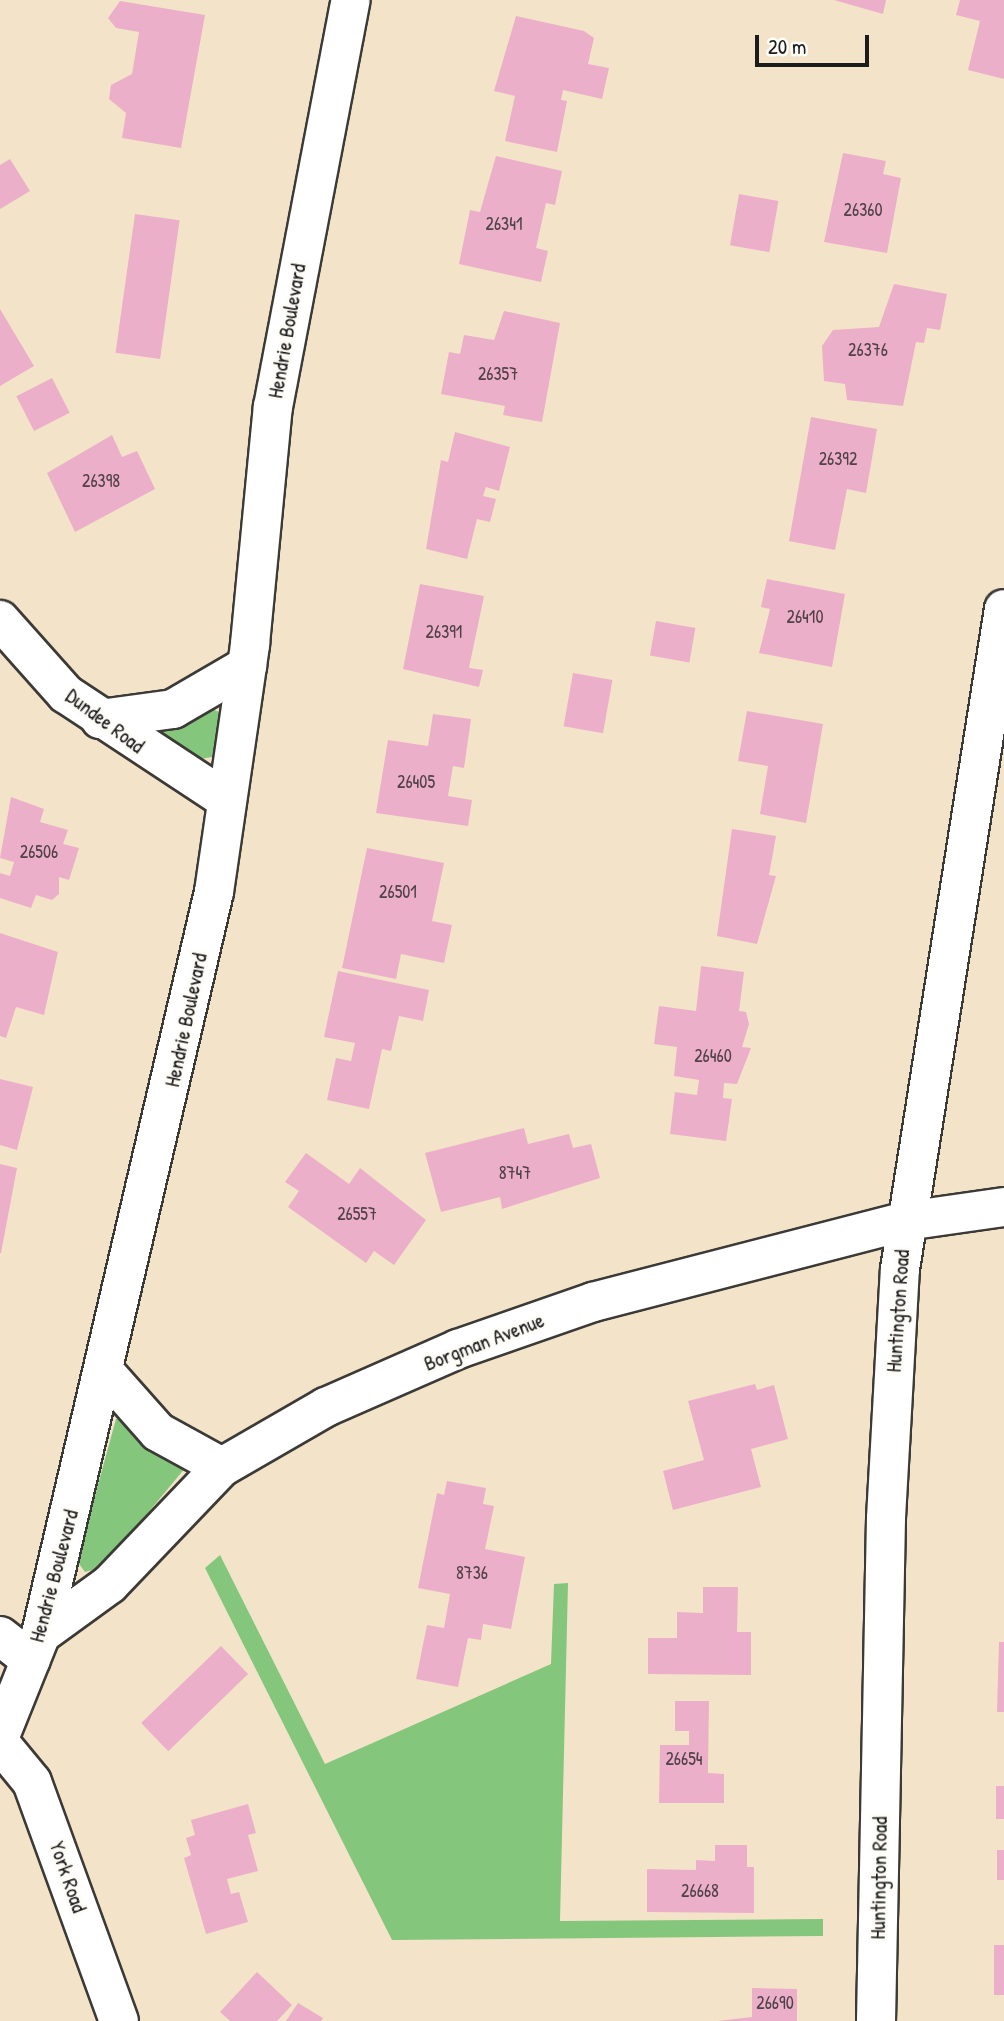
<!DOCTYPE html>
<style>
body{margin:0}
#map{position:relative;width:1004px;height:2021px;overflow:hidden;background:#f3e4c9;font-family:"Patrick Hand",sans-serif}
div>[style]{position:absolute}
.green>*{inset:0;background:#85c67d}
.building>*{inset:0;background:#ecafc9;transform-origin:0 0}
.roads{filter:drop-shadow(2px 0 #3c3a36) drop-shadow(-2px 0 #3c3a36) drop-shadow(0 2px #3c3a36) drop-shadow(0 -2px #3c3a36)}
.minor>*{height:38px;margin:-19px;padding:0 19px;transform-origin:19px;border-radius:19px;background:#fff}
span{translate:-50% -50%;white-space:nowrap;text-align:center;line-height:1.15;-webkit-text-stroke:6px #fdfcf7;paint-order:stroke}
.number-label{font-size:18px;color:#504147}
.number-label span{-webkit-text-stroke-width:0}
.street-label{font-size:21px;color:#1c1c1c}
.scale{position:absolute;left:755px;top:35px;width:114px;height:32px;box-sizing:border-box;border:4px solid #1c1c1c;border-top:0;padding-left:9px;font-size:21px;line-height:24px;white-space:nowrap;color:#1c1c1c;-webkit-text-stroke:5px #fdfcf7;paint-order:stroke}
</style>
<div id="map">
<div class="green">
<div style="clip-path:polygon(212px 709px,222px 713px,212px 757px,195px 760px,156px 737px,155px 728px)"></div>
<div style="clip-path:polygon(116px 1419px,125px 1419px,186px 1467px,103px 1567px,85px 1572px,77px 1561px)"></div>
<div style="clip-path:polygon(220px 1555px,325px 1764px,551px 1664px,554px 1584px,568px 1583px,560px 1921px,823px 1919px,823px 1936px,392px 1940px,205px 1568px)"></div>
</div>
<div class="building">
<div style="clip-path:polygon(834px 0,886px 0,883px 14px)"></div>
<div style="clip-path:polygon(960px 0,1004px 0,1004px 79px,968px 70px,980px 21px,956px 15px)"></div>
<div style="clip-path:polygon(120px 1px,205px 15px,181px 148px,122px 138px,126px 113px,109px 99px,111px 85px,132px 74px,139px 32px,116px 28px,108px 18px)"></div>
<div style="clip-path:polygon(516px 16px,584px 31px,594px 38px,588px 64px,609px 68px,602px 99px,563px 90px,561px 100px,567px 101px,557px 152px,505px 141px,515px 96px,494px 91px)"></div>
<div style="clip-path:polygon(843px 153px,886px 161px,883px 174px,901px 178px,887px 253px,824px 242px)"></div>
<div style="clip-path:polygon(496px 156px,562px 171px,555px 205px,546px 203px,536px 248px,548px 251px,541px 282px,459px 264px,470px 210px,480px 212px)"></div>
<div style="clip-path:polygon(10px 159px,30px 191px,0 209px,0 165px)"></div>
<div style="left:739px;top:194px;width:40px;height:52px;rotate:10deg"></div>
<div style="left:135px;top:214px;width:45px;height:140px;rotate:8deg"></div>
<div style="clip-path:polygon(894px 284px,947px 294px,940px 330px,927px 328px,924px 343px,916px 342px,903px 406px,847px 400px,845px 384px,824px 381px,822px 346px,833px 330px,879px 327px)"></div>
<div style="clip-path:polygon(0 309px,34px 366px,0 386px)"></div>
<div style="clip-path:polygon(504px 311px,560px 323px,542px 422px,503px 415px,505px 406px,441px 394px,449px 352px,460px 354px,464px 335px,494px 340px)"></div>
<div style="left:52px;top:378px;width:39px;height:40px;rotate:63deg"></div>
<div style="clip-path:polygon(811px 417px,877px 429px,866px 493px,847px 489px,835px 550px,789px 541px)"></div>
<div style="clip-path:polygon(455px 432px,510px 447px,499px 491px,486px 487px,483px 496px,496px 499px,490px 522px,477px 519px,467px 559px,426px 549px,441px 460px,448px 462px)"></div>
<div style="clip-path:polygon(112px 435px,122px 457px,137px 451px,155px 489px,75px 532px,47px 473px)"></div>
<div style="clip-path:polygon(767px 579px,845px 594px,832px 667px,759px 653px,770px 609px,761px 607px)"></div>
<div style="clip-path:polygon(420px 584px,484px 596px,469px 668px,483px 670px,479px 687px,403px 669px)"></div>
<div style="left:656px;top:621px;width:40px;height:35px;rotate:10deg"></div>
<div style="left:573px;top:673px;width:40px;height:54px;rotate:10deg"></div>
<div style="clip-path:polygon(747px 711px,823px 724px,806px 823px,760px 814px,768px 766px,738px 761px)"></div>
<div style="clip-path:polygon(433px 714px,471px 719px,464px 768px,453px 766px,448px 796px,472px 800px,468px 826px,376px 813px,388px 740px,428px 746px)"></div>
<div style="clip-path:polygon(11px 797px,44px 809px,40px 822px,68px 830px,63px 844px,79px 848px,69px 880px,59px 877px,59px 894px,52px 900px,36px 895px,31px 908px,0 898px,0 873px,10px 876px,14px 862px,0 858px)"></div>
<div style="clip-path:polygon(732px 829px,776px 836px,769px 875px,776px 876px,757px 944px,717px 936px)"></div>
<div style="clip-path:polygon(367px 848px,444px 863px,432px 921px,452px 925px,444px 963px,401px 954px,396px 979px,342px 968px)"></div>
<div style="clip-path:polygon(0 933px,58px 952px,44px 1015px,16px 1007px,6px 1038px,0 1036px)"></div>
<div style="clip-path:polygon(701px 966px,744px 972px,739px 1011px,746px 1012px,749px 1024px,742px 1047px,751px 1048px,737px 1084px,724px 1083px,723px 1098px,732px 1099px,726px 1141px,670px 1134px,675px 1092px,697px 1095px,699px 1080px,674px 1076px,677px 1047px,654px 1044px,659px 1006px,696px 1011px)"></div>
<div style="clip-path:polygon(338px 971px,429px 990px,423px 1021px,399px 1016px,391px 1051px,382px 1049px,369px 1109px,327px 1100px,336px 1058px,351px 1061px,355px 1043px,324px 1037px)"></div>
<div style="clip-path:polygon(0 1079px,33px 1087px,17px 1150px,0 1145px)"></div>
<div style="clip-path:polygon(524px 1128px,528px 1144px,569px 1134px,573px 1148px,591px 1144px,600px 1178px,502px 1209px,500px 1197px,441px 1212px,425px 1153px)"></div>
<div style="clip-path:polygon(306px 1153px,349px 1184px,360px 1168px,426px 1220px,394px 1265px,374px 1251px,366px 1263px,288px 1207px,299px 1191px,285px 1182px)"></div>
<div style="clip-path:polygon(0 1164px,17px 1168px,1px 1253px,0 1253px)"></div>
<div style="clip-path:polygon(755px 1384px,757px 1390px,774px 1385px,788px 1439px,751px 1449px,761px 1487px,673px 1510px,663px 1471px,704px 1460px,688px 1401px)"></div>
<div style="clip-path:polygon(447px 1481px,486px 1488px,483px 1504px,494px 1506px,485px 1549px,525px 1557px,511px 1629px,483px 1624px,481px 1640px,468px 1638px,458px 1687px,416px 1679px,427px 1625px,444px 1628px,450px 1594px,418px 1588px,437px 1493px,444px 1495px)"></div>
<div style="clip-path:polygon(703px 1587px,738px 1587px,737px 1632px,751px 1632px,751px 1675px,648px 1674px,648px 1638px,677px 1638px,677px 1612px,703px 1613px)"></div>
<div style="clip-path:polygon(999px 1642px,1004px 1642px,1004px 1712px,997px 1712px)"></div>
<div style="left:221px;top:1646px;width:39px;height:111px;rotate:46deg"></div>
<div style="clip-path:polygon(675px 1701px,709px 1701px,708px 1773px,724px 1774px,724px 1803px,659px 1803px,660px 1745px,689px 1745px,689px 1731px,675px 1731px)"></div>
<div style="left:996px;top:1786px;width:8px;height:33px"></div>
<div style="clip-path:polygon(248px 1804px,256px 1833px,248px 1835px,258px 1871px,227px 1879px,231px 1894px,239px 1892px,248px 1922px,206px 1934px,184px 1858px,191px 1855px,186px 1838px,195px 1835px,191px 1820px)"></div>
<div style="clip-path:polygon(715px 1845px,747px 1845px,747px 1867px,754px 1867px,754px 1913px,647px 1912px,647px 1869px,696px 1870px,696px 1860px,715px 1861px)"></div>
<div style="left:997px;top:1850px;width:7px;height:30px"></div>
<div style="left:994px;top:1945px;width:10px;height:50px"></div>
<div style="clip-path:polygon(257px 1972px,292px 2005px,277px 2021px,230px 2021px,220px 2012px)"></div>
<div style="clip-path:polygon(752px 1988px,797px 1989px,797px 2021px,718px 2021px,752px 2017px)"></div>
<div style="clip-path:polygon(298px 2003px,323px 2018px,321px 2021px,286px 2021px)"></div>
</div>
<div class="roads">
<div class="minor">
<div style="left:0;top:620px;width:99px;rotate:48.3deg"></div>
<div style="left:66px;top:694px;width:193px;rotate:33.4deg"></div>
<div style="left:100px;top:719px;width:74px;rotate:-7.8deg"></div>
<div style="left:173px;top:709px;width:86px;rotate:-30.2deg"></div>
<div style="left:104px;top:1371px;width:81px;rotate:48.5deg"></div>
<div style="left:158px;top:1432px;width:73px;rotate:28.7deg"></div>
<div style="left:41px;top:1634px;width:85px;rotate:-35.9deg"></div>
<div style="left:110px;top:1584px;width:162px;rotate:-46.3deg"></div>
<div style="left:222px;top:1467px;width:120px;rotate:-30deg"></div>
<div style="left:326px;top:1407px;width:144px;rotate:-23.7deg"></div>
<div style="left:458px;top:1349px;width:143px;rotate:-19.2deg"></div>
<div style="left:593px;top:1302px;width:323px;rotate:-14.5deg"></div>
<div style="left:906px;top:1221px;width:99px;rotate:-8.1deg"></div>
<div style="left:0;top:1636px;width:39px;rotate:38deg"></div>
<div style="left:0;top:1736px;width:110px;rotate:-68.1deg"></div>
<div style="left:41px;top:1634px;width:762px;rotate:-76.88deg"></div>
<div style="left:214px;top:892px;width:251px;rotate:-81.7deg"></div>
<div style="left:250px;top:644px;width:238px;rotate:-84.5deg"></div>
<div style="left:273px;top:407px;width:414px;rotate:-79.2deg"></div>
<div style="left:0;top:1743px;width:50px;rotate:50.6deg"></div>
<div style="left:32px;top:1782px;width:254px;rotate:70deg"></div>
<div style="left:876px;top:2021px;width:503px;rotate:-88.86deg"></div>
<div style="left:886px;top:1518px;width:249px;rotate:-86.8deg"></div>
<div style="left:900px;top:1269px;width:668px;rotate:-81.05deg"></div>
</div>
</div>
<div class="number-label">
<span style="left:863px;top:210px">26360</span>
<span style="left:504px;top:224px">26341</span>
<span style="left:868px;top:350px">26376</span>
<span style="left:498px;top:374px">26357</span>
<span style="left:838px;top:459px">26392</span>
<span style="left:101px;top:481px">26398</span>
<span style="left:805px;top:617px">26410</span>
<span style="left:444px;top:632px">26391</span>
<span style="left:416px;top:782px">26405</span>
<span style="left:39px;top:852px">26506</span>
<span style="left:398px;top:892px">26501</span>
<span style="left:713px;top:1056px">26460</span>
<span style="left:515px;top:1173px">8747</span>
<span style="left:357px;top:1214px">26557</span>
<span style="left:472px;top:1573px">8736</span>
<span style="left:684px;top:1759px">26654</span>
<span style="left:700px;top:1891px">26668</span>
<span style="left:775px;top:2003px">26690</span>
</div>
<div class="street-label">
<span style="left:287px;top:331px;rotate:-80deg">Hendrie Boulevard</span>
<span style="left:105px;top:721px;rotate:37deg">Dundee Road</span>
<span style="left:186px;top:1020px;rotate:-78deg">Hendrie Boulevard</span>
<span style="left:898px;top:1311px;rotate:-86deg">Huntington Road</span>
<span style="left:484px;top:1342px;rotate:-21deg">Borgman Avenue</span>
<span style="left:54px;top:1576px;rotate:-75deg">Hendrie Boulevard</span>
<span style="left:68px;top:1877px;rotate:71deg">York Road</span>
<span style="left:879px;top:1878px;rotate:-89deg">Huntington Road</span>
</div>
<div class="scale">20 m</div>
</div>
